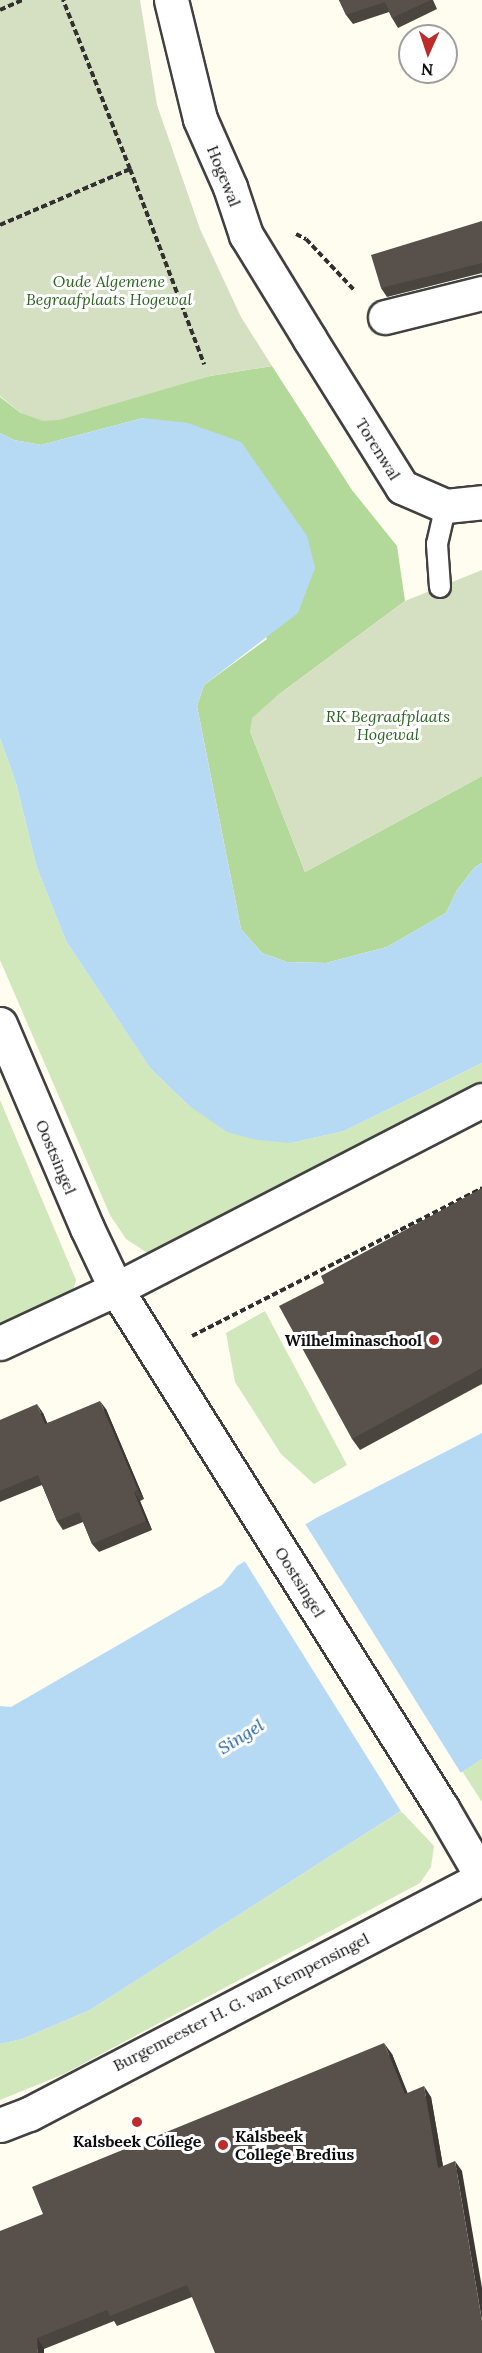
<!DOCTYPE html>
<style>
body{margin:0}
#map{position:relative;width:482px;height:2353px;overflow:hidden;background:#fffdf0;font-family:Lora,serif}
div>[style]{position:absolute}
.green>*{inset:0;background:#d0e8bb}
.forest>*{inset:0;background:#b3d99a}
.cemetery>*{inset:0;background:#d5e0c2}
.water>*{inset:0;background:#b7daf4}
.pier>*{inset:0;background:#fffdf0;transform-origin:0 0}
.path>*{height:4px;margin-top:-2px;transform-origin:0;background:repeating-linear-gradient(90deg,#303030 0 6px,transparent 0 9px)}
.roads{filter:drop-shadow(2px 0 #414141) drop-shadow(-2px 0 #414141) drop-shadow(0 2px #414141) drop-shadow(0 -2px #414141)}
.service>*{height:20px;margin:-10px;padding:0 10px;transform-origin:10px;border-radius:10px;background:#fff}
.minor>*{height:33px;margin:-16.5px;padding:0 16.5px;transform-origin:16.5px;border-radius:16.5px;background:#fff}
.tertiary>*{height:33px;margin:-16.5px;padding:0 16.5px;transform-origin:16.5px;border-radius:16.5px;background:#fff}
.wall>*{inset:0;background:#4b4540}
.shaded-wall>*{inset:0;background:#3d3834}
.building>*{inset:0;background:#57504b}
.dots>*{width:16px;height:16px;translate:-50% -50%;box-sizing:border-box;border:3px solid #fff;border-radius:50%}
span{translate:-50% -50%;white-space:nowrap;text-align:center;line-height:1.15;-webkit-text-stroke:6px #fff;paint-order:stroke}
.street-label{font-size:16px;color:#0e0e0e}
.park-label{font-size:16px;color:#2a6520;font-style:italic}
.poi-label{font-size:16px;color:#0e0e0e;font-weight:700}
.right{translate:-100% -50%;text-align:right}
.left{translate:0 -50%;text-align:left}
.water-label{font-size:18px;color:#1b5d9d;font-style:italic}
.north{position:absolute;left:398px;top:24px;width:60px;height:60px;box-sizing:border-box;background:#fff;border:2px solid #9f9f9f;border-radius:50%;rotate:183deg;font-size:16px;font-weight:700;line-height:24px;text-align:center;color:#0e0e0e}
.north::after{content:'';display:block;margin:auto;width:21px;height:27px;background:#bb2c2a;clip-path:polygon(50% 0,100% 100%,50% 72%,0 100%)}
</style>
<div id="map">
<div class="green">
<div style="clip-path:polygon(0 738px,16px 783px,37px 868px,66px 941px,150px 1068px,188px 1105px,291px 1143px,344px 1131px,482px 1063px,482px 1089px,170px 1255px,146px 1252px,126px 1239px,110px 1215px,0 960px)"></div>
<div style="clip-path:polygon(0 1100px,76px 1280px,70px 1302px,0 1329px)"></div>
<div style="clip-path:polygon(265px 1311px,347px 1465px,314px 1484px,281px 1454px,235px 1382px,226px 1333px)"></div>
<div style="clip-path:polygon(482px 1759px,482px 1802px,462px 1771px)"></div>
<div style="clip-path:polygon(401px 1811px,434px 1846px,431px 1867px,420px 1883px,64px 2074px,0 2100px,0 2044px,22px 2039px,90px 2010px)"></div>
</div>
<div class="forest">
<div style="clip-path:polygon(272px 366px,352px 490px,397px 546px,405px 601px,278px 695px,250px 731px,305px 872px,482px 776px,482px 863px,475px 867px,457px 890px,446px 913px,387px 947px,326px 963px,287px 962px,262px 953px,241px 929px,197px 706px,204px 685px,267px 639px,143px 418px,41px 445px,14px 440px,0 433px,0 397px,21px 413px,145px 393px,210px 376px)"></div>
</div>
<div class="cemetery">
<div style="clip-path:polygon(0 0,140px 0,157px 105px,200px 229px,241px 317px,272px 366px,210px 376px,59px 420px,43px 421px,21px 413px,0 396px)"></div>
<div style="clip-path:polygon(482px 570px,482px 776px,305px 872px,250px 731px,252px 718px,278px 695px,405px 601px)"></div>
</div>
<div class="water">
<div style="clip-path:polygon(143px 418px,188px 423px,241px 442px,307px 536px,315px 568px,298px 613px,204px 685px,197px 706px,241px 929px,262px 953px,287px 962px,326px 963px,387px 947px,446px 913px,457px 890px,475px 867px,482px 863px,482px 1063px,344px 1131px,291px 1143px,257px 1140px,227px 1132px,188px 1105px,150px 1068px,66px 941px,37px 868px,16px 783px,0 738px,0 433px,14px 440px,41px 445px)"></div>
<div style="clip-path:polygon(482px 1433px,482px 1759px,90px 2010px,22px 2039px,0 2044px,0 1706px,11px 1707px,222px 1585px,237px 1566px,316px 1518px)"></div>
</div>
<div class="pier">
<div style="left:304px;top:1522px;width:299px;height:71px;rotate:58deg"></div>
</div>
<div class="path">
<div style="left:0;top:10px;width:24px;rotate:-24deg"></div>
<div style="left:130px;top:169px;width:209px;rotate:69.2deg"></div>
<div style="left:0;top:225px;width:142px;rotate:-23.3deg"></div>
<div style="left:130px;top:169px;width:182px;rotate:-111.6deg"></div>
<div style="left:296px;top:234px;width:11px;rotate:27deg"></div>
<div style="left:306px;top:239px;width:71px;rotate:46.7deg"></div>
<div style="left:192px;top:1336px;width:326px;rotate:-27deg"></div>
</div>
<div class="roads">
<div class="service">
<div style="left:440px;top:587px;width:43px;rotate:-94deg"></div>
<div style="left:437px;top:544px;width:39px;rotate:-77deg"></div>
</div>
<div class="minor">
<div style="left:385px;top:317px;width:100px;rotate:-13.9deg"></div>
<div style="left:0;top:1024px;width:222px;rotate:66.9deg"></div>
<div style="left:87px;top:1228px;width:68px;rotate:64.6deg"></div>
<div style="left:116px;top:1289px;width:613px;rotate:57.87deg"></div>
<div style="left:442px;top:1808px;width:80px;rotate:59.9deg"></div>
<div style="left:0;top:1343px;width:128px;rotate:-25deg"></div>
<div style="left:116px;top:1289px;width:412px;rotate:-27.3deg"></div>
<div style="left:0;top:2125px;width:31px;rotate:-21deg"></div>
<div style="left:29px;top:2114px;width:511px;rotate:-27.52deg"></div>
</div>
<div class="tertiary">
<div style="left:171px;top:0;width:122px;rotate:76.3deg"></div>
<div style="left:200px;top:119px;width:74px;rotate:66.2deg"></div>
<div style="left:230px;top:187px;width:51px;rotate:71.6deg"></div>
<div style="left:246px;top:235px;width:121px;rotate:58.5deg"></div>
<div style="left:309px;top:338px;width:176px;rotate:58deg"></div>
<div style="left:402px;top:487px;width:48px;rotate:23.4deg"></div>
<div style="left:446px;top:506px;width:36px;rotate:-6deg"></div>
</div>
</div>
<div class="wall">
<div style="clip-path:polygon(339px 0,433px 0,437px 9px,398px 28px,392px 18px,389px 12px,353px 24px,346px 15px)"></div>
<div style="clip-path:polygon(482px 221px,482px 273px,387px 297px,381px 288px)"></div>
<div style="clip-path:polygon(482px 1188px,482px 1384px,360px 1450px,352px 1439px,324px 1283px)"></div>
<div style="clip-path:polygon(106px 1409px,144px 1499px,140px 1501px,152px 1530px,99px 1552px,92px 1544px,83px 1522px,63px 1530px,57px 1521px,42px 1485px,0 1502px,0 1420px,43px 1413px,47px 1423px)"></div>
<div style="clip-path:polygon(392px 2054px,407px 2093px,431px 2097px,443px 2166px,462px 2171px,192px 2297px,117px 2326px,114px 2321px,44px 2349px,0 2353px,43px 2214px)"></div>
</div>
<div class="shaded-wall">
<div style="clip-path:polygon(100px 1401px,106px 1409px,144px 1499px,138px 1490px)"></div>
<div style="clip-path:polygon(37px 1404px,43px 1413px,51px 1432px,45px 1424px)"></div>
<div style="clip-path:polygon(134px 1492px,140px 1501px,152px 1530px,146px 1521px)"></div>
<div style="clip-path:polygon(384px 2043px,392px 2054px,412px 2104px,405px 2094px)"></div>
<div style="clip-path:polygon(424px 2086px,431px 2097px,445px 2178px,438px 2168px)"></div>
<div style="clip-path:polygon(455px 2161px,462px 2171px,482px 2288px,482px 2321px)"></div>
<div style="clip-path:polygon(37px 2338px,44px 2349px,44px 2353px,38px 2353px)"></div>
</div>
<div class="building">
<div style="clip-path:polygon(339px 0,431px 0,392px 18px,385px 2px,346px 15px)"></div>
<div style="clip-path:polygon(482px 221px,482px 263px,381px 288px,371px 255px)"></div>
<div style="clip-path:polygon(482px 1188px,482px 1368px,352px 1439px,279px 1306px,324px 1283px,321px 1276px)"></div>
<div style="clip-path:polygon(100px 1401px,138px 1490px,134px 1492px,146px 1521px,92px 1544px,79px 1512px,57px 1521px,38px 1475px,0 1491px,0 1420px,37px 1404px,45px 1424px)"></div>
<div style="clip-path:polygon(384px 2043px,405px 2094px,424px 2086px,438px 2168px,455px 2161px,482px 2321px,482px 2353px,215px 2353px,187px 2285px,110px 2316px,107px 2310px,37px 2338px,38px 2353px,0 2353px,0 2231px,43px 2214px,32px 2187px)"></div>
</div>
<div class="dots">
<div style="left:434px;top:1340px;background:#bb2c2a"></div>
<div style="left:137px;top:2122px;background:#bb2c2a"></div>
<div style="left:223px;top:2145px;background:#bb2c2a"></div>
</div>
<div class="street-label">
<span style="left:224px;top:176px;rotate:68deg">Hogewal</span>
<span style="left:378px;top:449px;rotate:58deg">Torenwal</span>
<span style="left:56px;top:1157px;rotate:67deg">Oostsingel</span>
<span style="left:300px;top:1582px;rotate:58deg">Oostsingel</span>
<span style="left:241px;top:2002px;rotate:-27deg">Burgemeester H. G. van Kempensingel</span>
</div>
<div class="park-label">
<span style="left:109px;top:290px">Oude Algemene<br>Begraafplaats Hogewal</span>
<span style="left:388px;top:725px">RK Begraafplaats<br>Hogewal</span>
</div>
<div class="poi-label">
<span class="right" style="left:422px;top:1340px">Wilhelminaschool</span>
<span class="left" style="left:235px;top:2145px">Kalsbeek<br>College Bredius</span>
<span style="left:137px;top:2141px">Kalsbeek College</span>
</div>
<div class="water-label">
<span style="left:241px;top:1737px;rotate:-32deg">Singel</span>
</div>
<div class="north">N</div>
</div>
